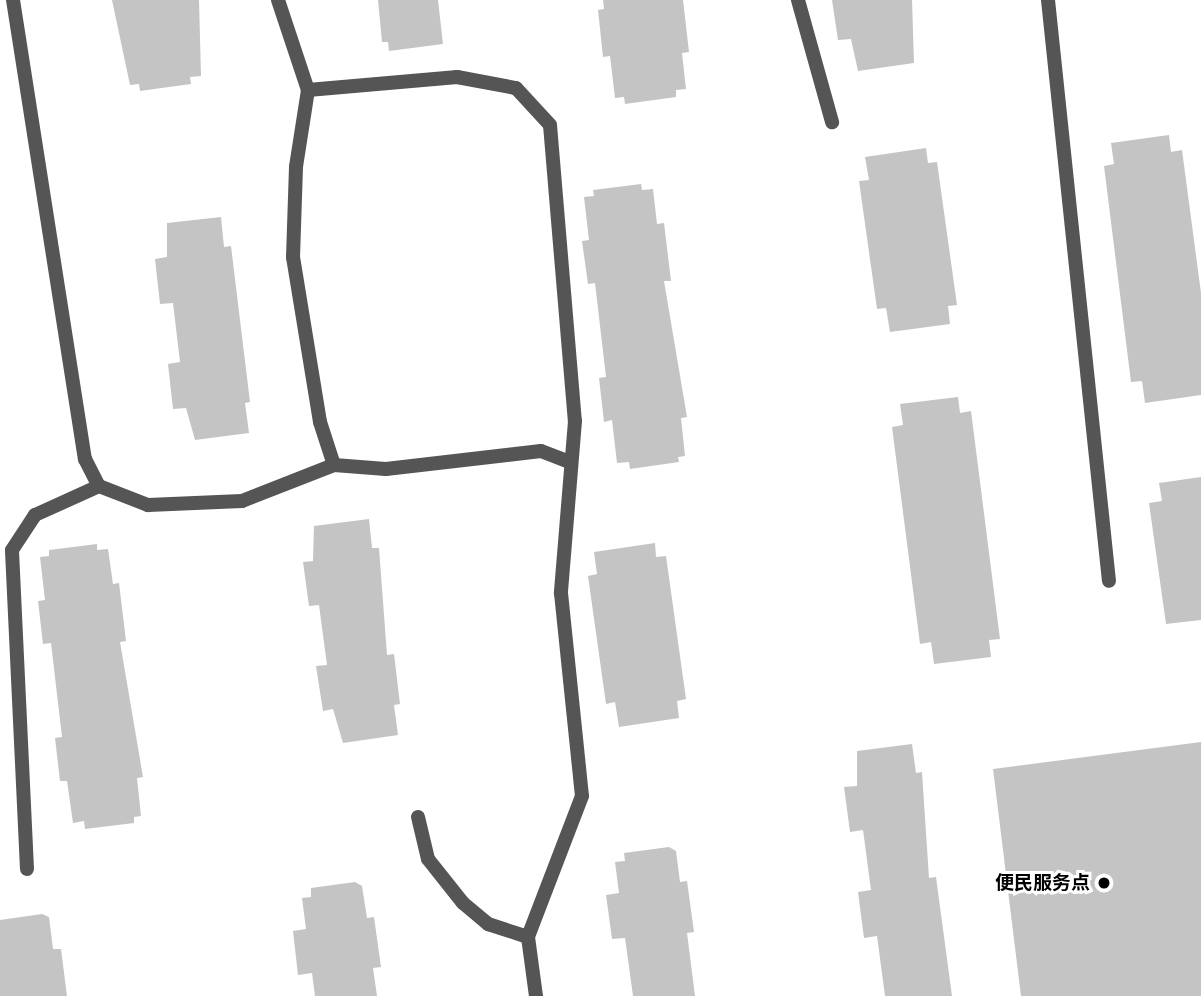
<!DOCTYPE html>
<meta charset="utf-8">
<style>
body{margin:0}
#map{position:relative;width:1201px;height:996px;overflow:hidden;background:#fff;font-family:Manrope,"Noto Sans SC",sans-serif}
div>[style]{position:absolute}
.building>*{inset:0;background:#c4c4c4}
.minor>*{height:14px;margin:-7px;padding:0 7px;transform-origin:7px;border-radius:7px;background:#555}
.dots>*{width:19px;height:19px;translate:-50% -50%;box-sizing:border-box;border:4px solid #fff;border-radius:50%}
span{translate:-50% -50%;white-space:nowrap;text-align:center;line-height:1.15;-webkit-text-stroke:6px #fff;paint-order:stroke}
.poi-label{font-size:19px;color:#000;font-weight:700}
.right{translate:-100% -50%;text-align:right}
</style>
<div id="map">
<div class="building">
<div style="clip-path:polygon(112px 0,199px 0,201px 76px,190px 77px,191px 84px,140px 91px,139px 84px,130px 85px)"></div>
<div style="clip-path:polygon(378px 0,438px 0,443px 44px,389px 51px,388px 42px,382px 42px)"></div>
<div style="clip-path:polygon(603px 0,683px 0,689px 52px,682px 53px,686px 89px,676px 90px,676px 97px,625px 104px,624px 97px,615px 98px,610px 56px,603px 57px,598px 10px,604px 9px)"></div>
<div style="clip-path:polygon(832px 0,912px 0,914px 63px,858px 71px,851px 39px,838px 40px)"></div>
<div style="clip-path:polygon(1169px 135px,1171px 152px,1182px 150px,1201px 293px,1201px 395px,1145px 403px,1142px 381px,1131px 382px,1104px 166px,1114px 164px,1111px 143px)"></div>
<div style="clip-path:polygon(926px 148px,928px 163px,937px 162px,957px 305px,948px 306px,950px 324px,890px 332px,886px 308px,877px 309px,859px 181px,869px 180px,865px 157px)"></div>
<div style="clip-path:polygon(641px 184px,642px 190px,653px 189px,657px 224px,664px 223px,671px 281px,664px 281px,687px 417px,681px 418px,685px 456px,678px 457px,679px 462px,630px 469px,629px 462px,617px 463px,612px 420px,604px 422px,599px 378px,606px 377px,595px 283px,588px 284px,582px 241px,589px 240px,584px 197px,594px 196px,593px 190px)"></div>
<div style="clip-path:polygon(221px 217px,224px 247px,231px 246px,250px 402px,245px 403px,249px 433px,195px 440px,186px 408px,173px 409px,168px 364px,180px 362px,173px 303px,160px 304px,155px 259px,167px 257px,167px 223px)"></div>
<div style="clip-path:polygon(958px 397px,960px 413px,971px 411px,1000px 639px,989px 640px,991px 657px,934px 664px,931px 642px,920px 644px,892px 427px,903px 425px,900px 404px)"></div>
<div style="clip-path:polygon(1201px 477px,1201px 620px,1166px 624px,1149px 503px,1162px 501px,1159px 483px)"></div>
<div style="clip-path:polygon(369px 519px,372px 548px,379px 548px,387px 655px,394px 654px,400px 704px,394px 705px,398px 735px,343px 743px,333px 709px,323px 711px,316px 666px,327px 665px,319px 605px,309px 606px,303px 562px,313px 561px,314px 526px)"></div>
<div style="clip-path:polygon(655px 543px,656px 557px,666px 556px,686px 699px,677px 701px,679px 718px,619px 727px,615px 702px,606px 704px,588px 576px,597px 574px,594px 552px)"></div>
<div style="clip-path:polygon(97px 544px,97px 550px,108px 549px,113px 584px,119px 583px,126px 641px,120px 642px,143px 777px,137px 778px,141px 816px,134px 817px,134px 823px,85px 829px,84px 821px,73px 823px,67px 781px,60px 781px,55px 738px,62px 737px,51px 643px,43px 644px,38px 601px,45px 600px,40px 557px,49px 556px,49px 550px)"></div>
<div style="clip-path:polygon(1201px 742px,1201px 996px,1021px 996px,993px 769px)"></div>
<div style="clip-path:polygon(912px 744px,916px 773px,922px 772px,929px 878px,936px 877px,952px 996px,885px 996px,877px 936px,864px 938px,858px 892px,871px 890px,863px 830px,850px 832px,844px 787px,857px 786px,857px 751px)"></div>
<div style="clip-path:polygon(669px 847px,676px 851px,680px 882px,687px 881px,694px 932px,687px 933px,695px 996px,633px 996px,625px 938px,612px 939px,606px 895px,619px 893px,615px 862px,625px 861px,624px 853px)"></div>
<div style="clip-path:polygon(355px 882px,362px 886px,367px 918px,374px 917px,381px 967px,373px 968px,377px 996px,315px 996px,312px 973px,298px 975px,293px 931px,306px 929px,302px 898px,311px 897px,311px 888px)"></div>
<div style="clip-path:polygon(42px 914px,49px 917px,53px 949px,61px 949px,67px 996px,0 996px,0 920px)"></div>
</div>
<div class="minor">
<div style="left:13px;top:0;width:465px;rotate:81.1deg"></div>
<div style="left:85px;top:459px;width:30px;rotate:63deg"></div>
<div style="left:99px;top:486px;width:53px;rotate:21.2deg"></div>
<div style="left:148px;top:505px;width:94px;rotate:-2.4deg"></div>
<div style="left:242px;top:501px;width:99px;rotate:-21.4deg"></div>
<div style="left:278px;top:0;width:95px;rotate:71.6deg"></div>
<div style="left:308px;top:90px;width:150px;rotate:-5deg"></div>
<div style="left:457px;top:77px;width:60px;rotate:10.6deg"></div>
<div style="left:516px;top:88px;width:50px;rotate:47.4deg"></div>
<div style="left:550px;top:125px;width:297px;rotate:85.2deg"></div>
<div style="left:575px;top:421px;width:173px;rotate:94.7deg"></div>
<div style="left:561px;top:593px;width:204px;rotate:84.1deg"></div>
<div style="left:582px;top:796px;width:151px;rotate:111deg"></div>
<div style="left:528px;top:937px;width:60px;rotate:82.3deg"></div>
<div style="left:798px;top:0;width:127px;rotate:74.4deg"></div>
<div style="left:1048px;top:0;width:584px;rotate:84.01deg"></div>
<div style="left:308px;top:90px;width:78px;rotate:98.9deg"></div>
<div style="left:296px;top:167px;width:90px;rotate:91.9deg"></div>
<div style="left:293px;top:257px;width:167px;rotate:80.7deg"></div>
<div style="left:320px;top:422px;width:45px;rotate:72deg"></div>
<div style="left:334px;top:465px;width:52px;rotate:4.4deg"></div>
<div style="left:386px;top:469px;width:156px;rotate:-6.6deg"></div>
<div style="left:541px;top:451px;width:31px;rotate:21deg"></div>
<div style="left:418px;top:817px;width:43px;rotate:76.6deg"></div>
<div style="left:428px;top:859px;width:56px;rotate:51.5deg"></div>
<div style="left:463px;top:903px;width:33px;rotate:40deg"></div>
<div style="left:488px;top:924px;width:42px;rotate:18deg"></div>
<div style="left:27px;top:869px;width:319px;rotate:-92.7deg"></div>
<div style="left:12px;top:550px;width:42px;rotate:-56.7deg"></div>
<div style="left:35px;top:515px;width:70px;rotate:-24.4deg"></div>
</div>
<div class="dots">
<div style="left:1104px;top:883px;background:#000"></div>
</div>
<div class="poi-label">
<span class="right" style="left:1090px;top:883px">便民服务点</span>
</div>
</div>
